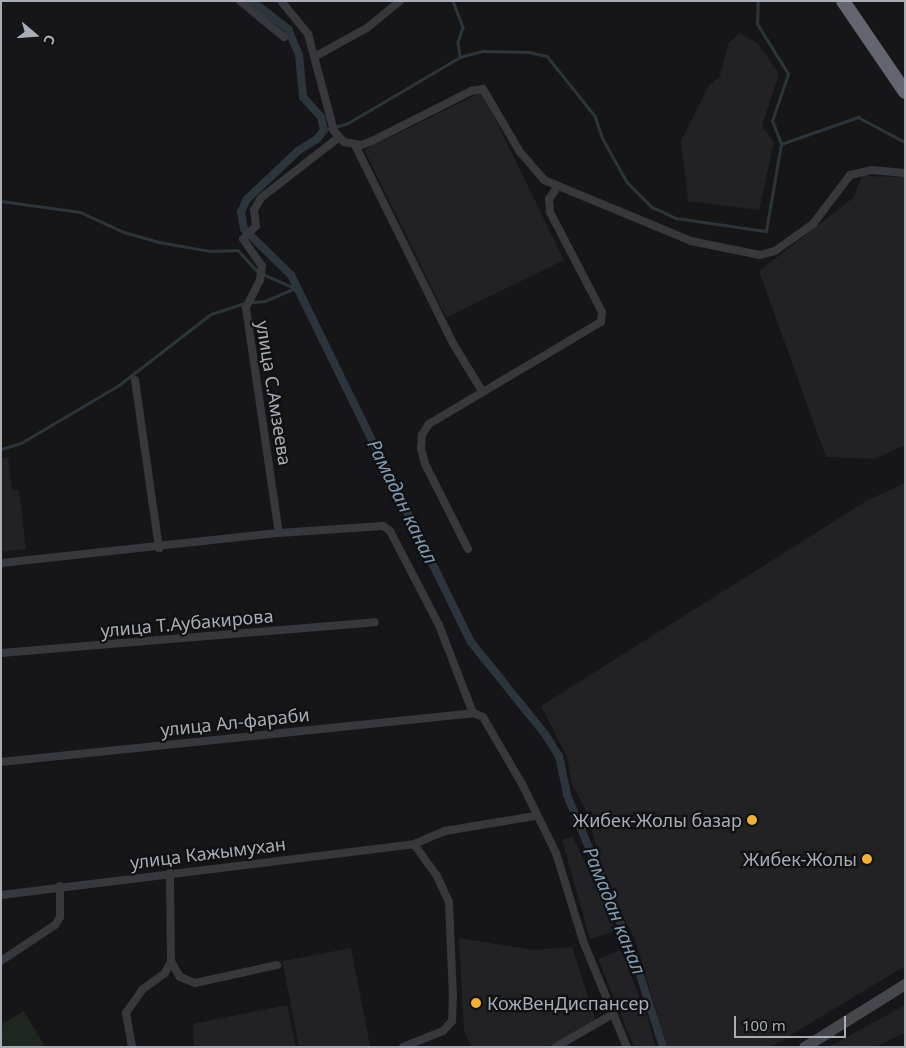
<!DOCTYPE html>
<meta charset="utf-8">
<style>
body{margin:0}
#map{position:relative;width:906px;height:1048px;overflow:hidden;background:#161618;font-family:"Noto Sans",sans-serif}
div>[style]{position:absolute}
.built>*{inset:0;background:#222225;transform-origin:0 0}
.green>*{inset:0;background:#1e261f}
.stream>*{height:2.5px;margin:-1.25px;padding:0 1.25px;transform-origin:1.25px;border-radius:1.25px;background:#2c353c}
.canal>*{height:8px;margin:-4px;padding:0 4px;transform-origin:4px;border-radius:4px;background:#2c353c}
.street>*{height:8px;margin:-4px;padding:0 4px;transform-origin:4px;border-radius:4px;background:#37383d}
.secondary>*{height:11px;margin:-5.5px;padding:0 5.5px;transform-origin:5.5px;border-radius:5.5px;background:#45474d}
.highway>*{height:14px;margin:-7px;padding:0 7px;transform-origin:7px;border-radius:7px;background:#63666e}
.dots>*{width:14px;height:14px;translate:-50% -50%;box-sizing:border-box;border:2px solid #111113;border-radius:50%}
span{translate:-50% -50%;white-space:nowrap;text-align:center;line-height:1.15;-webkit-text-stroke:4.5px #111113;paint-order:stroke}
.street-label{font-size:18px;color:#a8adb8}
.poi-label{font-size:18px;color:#a8adb8}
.right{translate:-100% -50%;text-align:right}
.left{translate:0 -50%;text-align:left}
.water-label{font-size:19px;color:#7f9bb3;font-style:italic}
.frame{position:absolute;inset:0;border:2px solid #a8adb8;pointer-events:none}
.north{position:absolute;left:10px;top:10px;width:50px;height:50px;-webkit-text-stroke:4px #111113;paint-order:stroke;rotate:108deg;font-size:14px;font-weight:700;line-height:20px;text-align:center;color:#a8adb8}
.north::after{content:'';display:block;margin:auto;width:18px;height:22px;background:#a8adb8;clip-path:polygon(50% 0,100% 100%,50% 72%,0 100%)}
.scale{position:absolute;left:734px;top:1016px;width:112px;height:22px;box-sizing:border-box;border:2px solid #a8adb8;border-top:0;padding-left:6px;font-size:15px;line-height:18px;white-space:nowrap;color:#a8adb8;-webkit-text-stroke:4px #111113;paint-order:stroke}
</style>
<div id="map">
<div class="built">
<div style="clip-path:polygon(739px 33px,758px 44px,779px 74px,762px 126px,774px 143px,759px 210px,688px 201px,681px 141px,709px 85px,720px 76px,728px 44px)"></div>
<div style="left:482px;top:92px;width:187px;height:131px;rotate:64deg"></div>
<div style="clip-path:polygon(862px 176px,905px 177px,905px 445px,875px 459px,826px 457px,759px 271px,853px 198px)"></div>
<div style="clip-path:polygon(8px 457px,12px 490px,19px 490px,26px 549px,1px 552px,1px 458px)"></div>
<div style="clip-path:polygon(905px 483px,905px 966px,771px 1047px,667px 1047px,635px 940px,608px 886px,585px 808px,572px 785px,567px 757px,541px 706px,868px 500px)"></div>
<div style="clip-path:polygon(573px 837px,616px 931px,590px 939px,562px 840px)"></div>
<div style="clip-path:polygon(459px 938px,534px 950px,572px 947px,596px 1021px,548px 1047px,472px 1047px,464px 1032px)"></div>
<div style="left:351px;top:948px;width:101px;height:70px;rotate:79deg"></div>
<div style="clip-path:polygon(621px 950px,647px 1016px,656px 1047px,634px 1047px,598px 959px)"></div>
<div style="clip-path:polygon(287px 1005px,296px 1047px,194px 1047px,193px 1024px)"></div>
<div style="clip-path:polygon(905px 1005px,905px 1033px,875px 1047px,829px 1047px)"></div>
</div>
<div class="green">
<div style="clip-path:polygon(24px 1011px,45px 1047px,1px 1047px,1px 1025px)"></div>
</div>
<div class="stream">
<div style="left:453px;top:1px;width:28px;rotate:69deg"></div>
<div style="left:463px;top:27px;width:16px;rotate:108deg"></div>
<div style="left:458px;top:42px;width:15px;rotate:82deg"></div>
<div style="left:324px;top:130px;width:25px;rotate:-16deg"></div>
<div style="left:348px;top:123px;width:130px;rotate:-30.5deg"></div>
<div style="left:460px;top:57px;width:24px;rotate:-15deg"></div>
<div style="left:483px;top:51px;width:46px;rotate:1.2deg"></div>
<div style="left:529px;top:52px;width:18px;rotate:13deg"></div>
<div style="left:547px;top:56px;width:77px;rotate:51.3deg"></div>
<div style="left:595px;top:116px;width:24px;rotate:71deg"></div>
<div style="left:603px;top:139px;width:49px;rotate:60.8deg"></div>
<div style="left:627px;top:182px;width:35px;rotate:45deg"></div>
<div style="left:652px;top:207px;width:26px;rotate:25deg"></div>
<div style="left:676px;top:218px;width:91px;rotate:8.2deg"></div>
<div style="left:766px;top:231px;width:88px;rotate:-80.2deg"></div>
<div style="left:781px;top:144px;width:25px;rotate:-111deg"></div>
<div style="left:772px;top:121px;width:50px;rotate:-71.2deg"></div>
<div style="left:788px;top:74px;width:59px;rotate:-121.8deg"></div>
<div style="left:757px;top:24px;width:23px;rotate:-88deg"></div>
<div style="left:781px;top:144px;width:82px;rotate:-19.3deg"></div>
<div style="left:858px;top:117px;width:53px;rotate:28deg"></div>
<div style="left:1px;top:201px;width:80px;rotate:7.9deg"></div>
<div style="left:80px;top:212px;width:48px;rotate:24.4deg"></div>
<div style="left:124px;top:232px;width:36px;rotate:16deg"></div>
<div style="left:159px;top:242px;width:52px;rotate:10deg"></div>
<div style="left:210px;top:251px;width:28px;rotate:-2deg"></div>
<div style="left:238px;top:250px;width:30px;rotate:48deg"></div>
<div style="left:258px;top:272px;width:40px;rotate:23.4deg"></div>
<div style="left:252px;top:302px;width:13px;rotate:-4deg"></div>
<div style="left:265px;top:301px;width:33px;rotate:-23deg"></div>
<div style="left:1px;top:449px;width:21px;rotate:-17deg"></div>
<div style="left:21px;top:443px;width:114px;rotate:-30.6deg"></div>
<div style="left:119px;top:385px;width:116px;rotate:-37.7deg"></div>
<div style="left:211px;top:314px;width:38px;rotate:-18deg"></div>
</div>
<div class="canal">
<div style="left:252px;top:1px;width:46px;rotate:37.9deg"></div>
<div style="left:288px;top:29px;width:28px;rotate:67deg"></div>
<div style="left:299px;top:55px;width:42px;rotate:84.6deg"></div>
<div style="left:303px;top:97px;width:27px;rotate:48deg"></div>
<div style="left:321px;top:117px;width:13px;rotate:77deg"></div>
<div style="left:324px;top:130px;width:11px;rotate:128deg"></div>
<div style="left:317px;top:139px;width:22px;rotate:148deg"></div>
<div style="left:298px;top:151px;width:70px;rotate:136.7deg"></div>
<div style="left:247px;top:199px;width:14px;rotate:115deg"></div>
<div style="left:241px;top:212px;width:17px;rotate:80deg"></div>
<div style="left:244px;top:229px;width:66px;rotate:44.4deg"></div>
<div style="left:291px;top:275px;width:409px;rotate:63.9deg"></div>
<div style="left:471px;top:642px;width:118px;rotate:51.2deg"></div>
<div style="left:545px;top:734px;width:26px;rotate:58deg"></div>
<div style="left:559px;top:756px;width:40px;rotate:78deg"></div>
<div style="left:567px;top:795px;width:174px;rotate:67.4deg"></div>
<div style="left:634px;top:956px;width:96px;rotate:72.3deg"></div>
</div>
<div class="street">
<div style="left:240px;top:1px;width:57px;rotate:39.3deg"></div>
<div style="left:281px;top:1px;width:43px;rotate:50.7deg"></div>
<div style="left:308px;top:34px;width:100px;rotate:75deg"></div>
<div style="left:334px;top:131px;width:15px;rotate:48deg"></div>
<div style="left:344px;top:142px;width:17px;rotate:10deg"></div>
<div style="left:361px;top:145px;width:12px;rotate:-20deg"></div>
<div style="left:372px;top:141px;width:111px;rotate:-26.8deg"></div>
<div style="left:471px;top:91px;width:12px;rotate:-9deg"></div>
<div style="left:483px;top:89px;width:73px;rotate:59.6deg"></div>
<div style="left:520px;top:152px;width:37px;rotate:49deg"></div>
<div style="left:544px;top:180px;width:159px;rotate:22.5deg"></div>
<div style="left:691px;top:241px;width:70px;rotate:11.5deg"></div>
<div style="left:760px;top:255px;width:16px;rotate:-15deg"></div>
<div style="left:775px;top:251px;width:47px;rotate:-35.4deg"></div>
<div style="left:813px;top:224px;width:61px;rotate:-52.9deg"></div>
<div style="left:850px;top:175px;width:22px;rotate:-13deg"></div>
<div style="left:871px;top:170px;width:34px;rotate:5deg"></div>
<div style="left:316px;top:56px;width:58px;rotate:-28.8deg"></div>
<div style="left:367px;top:28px;width:43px;rotate:-39.3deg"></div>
<div style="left:338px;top:138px;width:98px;rotate:142.1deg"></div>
<div style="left:261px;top:198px;width:14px;rotate:120deg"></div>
<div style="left:254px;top:210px;width:16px;rotate:83deg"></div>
<div style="left:256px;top:226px;width:18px;rotate:135deg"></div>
<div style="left:243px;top:239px;width:33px;rotate:55deg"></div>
<div style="left:262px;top:266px;width:14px;rotate:98deg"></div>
<div style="left:260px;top:280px;width:31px;rotate:117deg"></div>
<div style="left:246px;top:308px;width:227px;rotate:81.7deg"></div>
<div style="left:279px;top:533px;width:104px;rotate:-3.9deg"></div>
<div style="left:383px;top:526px;width:9px;rotate:36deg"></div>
<div style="left:390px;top:531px;width:106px;rotate:62.5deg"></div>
<div style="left:439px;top:625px;width:94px;rotate:68.9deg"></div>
<div style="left:473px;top:713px;width:11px;rotate:22deg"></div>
<div style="left:483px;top:717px;width:78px;rotate:59.8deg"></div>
<div style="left:522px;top:784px;width:77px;rotate:63.8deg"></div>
<div style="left:556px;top:853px;width:92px;rotate:72.9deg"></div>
<div style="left:583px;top:941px;width:115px;rotate:67.5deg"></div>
<div style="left:355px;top:145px;width:223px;rotate:63.7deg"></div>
<div style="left:454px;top:345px;width:54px;rotate:58.7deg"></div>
<div style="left:135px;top:380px;width:170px;rotate:81.9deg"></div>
<div style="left:468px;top:549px;width:95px;rotate:-116.8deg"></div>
<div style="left:425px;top:464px;width:16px;rotate:-104deg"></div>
<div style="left:421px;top:448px;width:13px;rotate:-86deg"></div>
<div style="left:422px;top:435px;width:13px;rotate:-58deg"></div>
<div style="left:429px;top:424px;width:200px;rotate:-30.7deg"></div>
<div style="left:601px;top:322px;width:10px;rotate:-84deg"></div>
<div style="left:602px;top:312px;width:113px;rotate:-117.5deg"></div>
<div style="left:550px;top:212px;width:13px;rotate:-94deg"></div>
<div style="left:549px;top:199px;width:14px;rotate:-56deg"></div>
<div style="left:1px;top:563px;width:280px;rotate:-6.2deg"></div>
<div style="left:1px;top:653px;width:375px;rotate:-4.7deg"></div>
<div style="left:1px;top:762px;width:475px;rotate:-5.9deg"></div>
<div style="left:1px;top:895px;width:416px;rotate:-7deg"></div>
<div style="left:414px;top:844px;width:34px;rotate:-23deg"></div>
<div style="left:445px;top:831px;width:91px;rotate:-9.5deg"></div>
<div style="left:1px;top:961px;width:65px;rotate:-33.7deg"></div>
<div style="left:55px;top:925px;width:9px;rotate:-58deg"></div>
<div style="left:60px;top:917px;width:31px;rotate:-90deg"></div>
<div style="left:171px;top:961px;width:18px;rotate:61deg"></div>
<div style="left:180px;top:977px;width:16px;rotate:22deg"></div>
<div style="left:195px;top:983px;width:84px;rotate:-12.4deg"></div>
<div style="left:132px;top:1047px;width:35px;rotate:-100deg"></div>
<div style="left:126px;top:1013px;width:29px;rotate:-55deg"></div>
<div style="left:143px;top:989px;width:27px;rotate:-36deg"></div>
<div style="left:165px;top:973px;width:13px;rotate:-63deg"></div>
<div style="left:171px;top:961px;width:88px;rotate:-90.7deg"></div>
<div style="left:403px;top:1047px;width:43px;rotate:-21.8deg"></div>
<div style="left:443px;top:1031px;width:13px;rotate:-48deg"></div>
<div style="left:452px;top:1021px;width:23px;rotate:-88deg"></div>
<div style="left:453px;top:998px;width:96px;rotate:-92.4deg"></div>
<div style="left:449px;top:902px;width:29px;rotate:-115deg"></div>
<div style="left:437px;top:876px;width:39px;rotate:-126deg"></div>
<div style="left:556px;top:1047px;width:66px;rotate:-30.1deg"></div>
</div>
<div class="secondary">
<div style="left:804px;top:1047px;width:119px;rotate:-32deg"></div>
</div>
<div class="highway">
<div style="left:843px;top:1px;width:110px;rotate:55.7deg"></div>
</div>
<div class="dots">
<div style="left:752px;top:820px;background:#f2b134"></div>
<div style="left:867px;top:859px;background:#f2b134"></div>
<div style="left:476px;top:1003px;background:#f2b134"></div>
</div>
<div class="street-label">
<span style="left:274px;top:393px;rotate:81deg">улица С.Амзеева</span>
<span style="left:187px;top:623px;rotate:-5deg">улица Т.Аубакирова</span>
<span style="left:235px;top:722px;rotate:-6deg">улица Ал-фараби</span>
<span style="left:208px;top:853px;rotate:-7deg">улица Кажымухан</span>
</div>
<div class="poi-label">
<span class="right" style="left:742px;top:820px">Жибек-Жолы базар</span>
<span class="right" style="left:857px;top:859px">Жибек-Жолы</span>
<span class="left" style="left:487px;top:1003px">КожВенДиспансер</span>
</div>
<div class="water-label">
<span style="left:402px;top:502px;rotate:64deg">Рамадан канал</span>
<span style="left:614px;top:911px;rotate:68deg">Рамадан канал</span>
</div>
<div class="frame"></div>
<div class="north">С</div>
<div class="scale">100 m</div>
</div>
